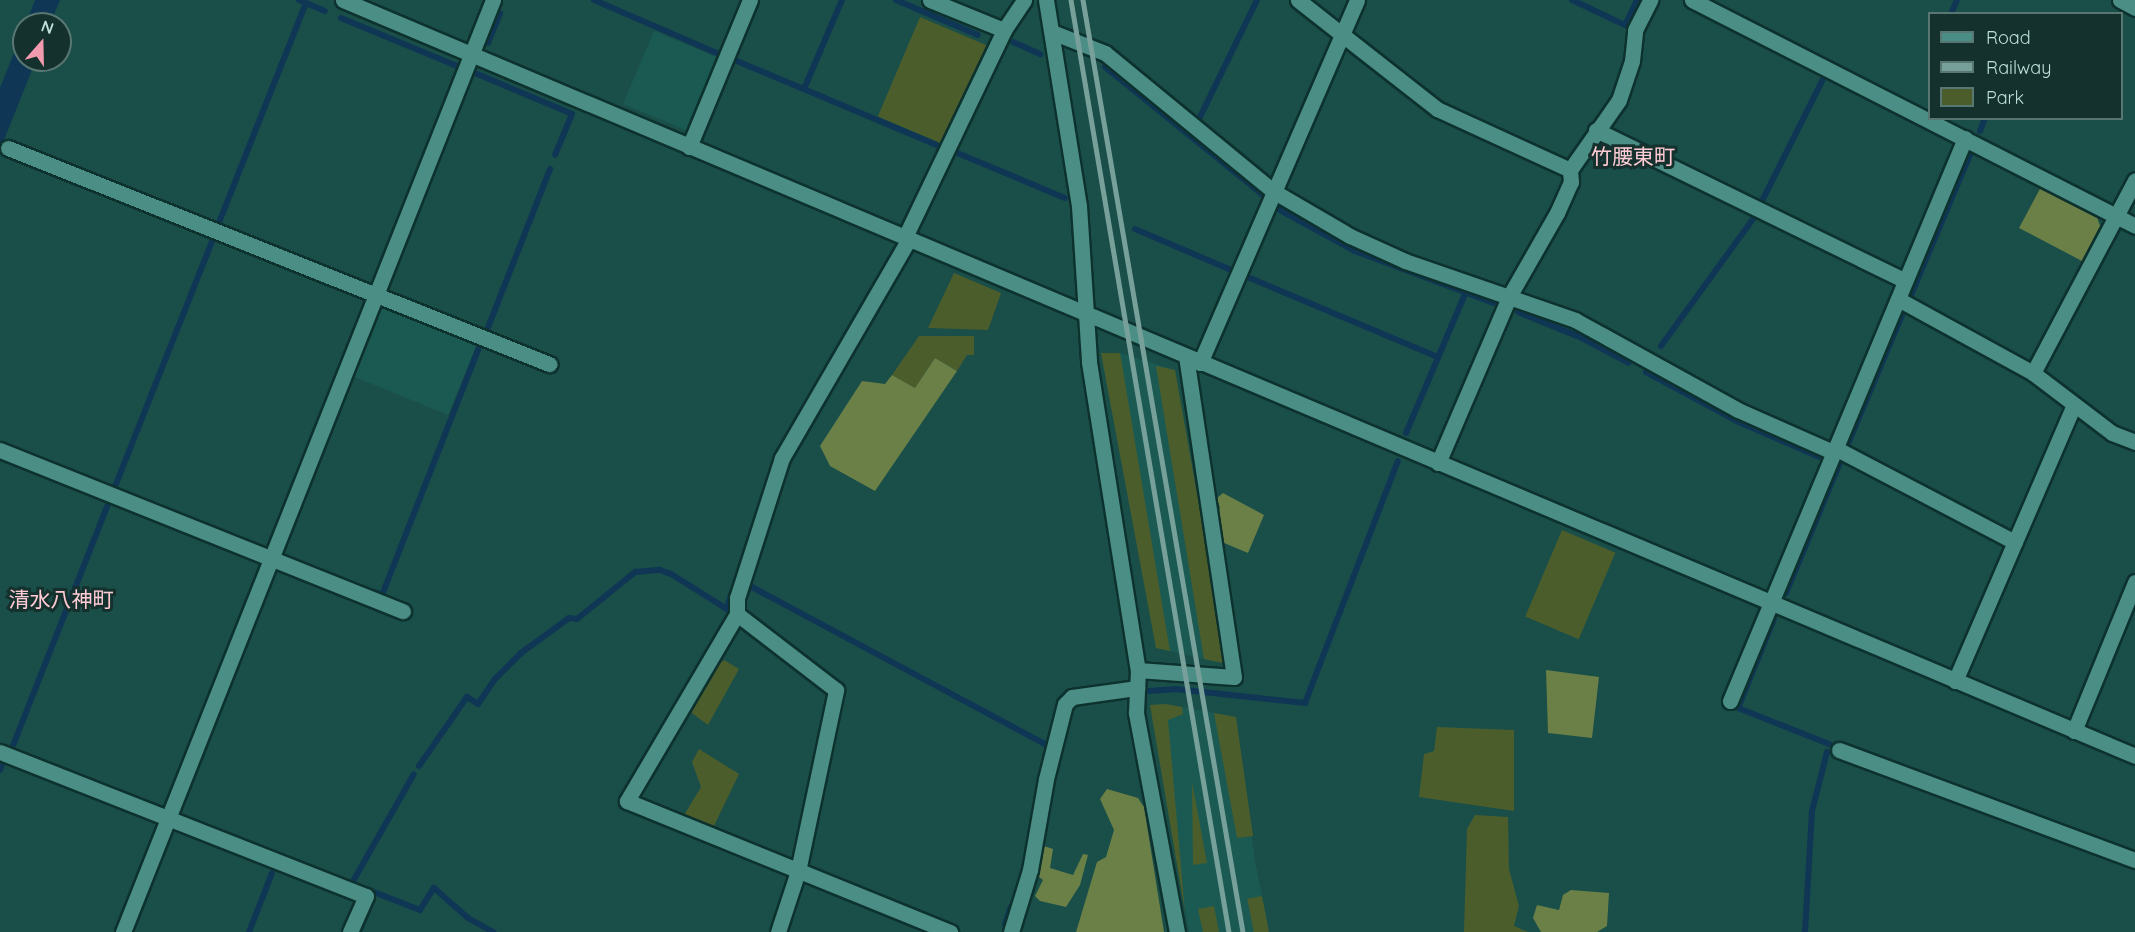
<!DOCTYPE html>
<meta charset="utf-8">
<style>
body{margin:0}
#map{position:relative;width:2135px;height:932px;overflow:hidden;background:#1a4e49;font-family:Quicksand,"Noto Sans JP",sans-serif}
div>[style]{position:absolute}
.built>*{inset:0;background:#1b5a53}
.green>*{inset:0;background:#4c5d2c;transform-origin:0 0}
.forest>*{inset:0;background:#6b8046}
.water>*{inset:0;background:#0f3755}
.stream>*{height:6px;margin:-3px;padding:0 3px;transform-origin:3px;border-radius:3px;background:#0f3755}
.roads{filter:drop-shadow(2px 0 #0d322e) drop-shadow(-2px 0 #0d322e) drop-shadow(0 2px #0d322e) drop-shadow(0 -2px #0d322e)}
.minor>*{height:15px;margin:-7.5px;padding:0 7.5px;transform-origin:7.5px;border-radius:7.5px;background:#4b8e86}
.rail>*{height:4.5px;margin:-2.25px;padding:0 2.25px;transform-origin:2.25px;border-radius:2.25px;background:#77a09b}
span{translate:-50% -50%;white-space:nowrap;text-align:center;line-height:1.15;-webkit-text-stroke:6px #15312d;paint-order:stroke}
.quarter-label{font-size:21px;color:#ffcbd5}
.legend{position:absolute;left:1928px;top:12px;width:195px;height:108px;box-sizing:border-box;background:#15312d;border:2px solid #597772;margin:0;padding:8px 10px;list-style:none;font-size:18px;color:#bedfda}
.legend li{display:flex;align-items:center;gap:12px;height:30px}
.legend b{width:30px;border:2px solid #597772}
.north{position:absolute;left:12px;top:12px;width:60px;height:60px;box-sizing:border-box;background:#15312d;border:2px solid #597772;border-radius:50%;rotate:20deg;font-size:16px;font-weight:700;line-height:24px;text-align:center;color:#bedfda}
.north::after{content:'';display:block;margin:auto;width:21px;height:27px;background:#f29aae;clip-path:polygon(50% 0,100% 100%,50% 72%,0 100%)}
</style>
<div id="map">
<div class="built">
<div style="clip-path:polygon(654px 31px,721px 59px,693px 126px,686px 130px,623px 104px)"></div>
<div style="clip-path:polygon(385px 304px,478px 341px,448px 415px,350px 375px,377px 308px)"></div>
<div style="clip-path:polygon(1101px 353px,1120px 353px,1175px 370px,1227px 664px,1156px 648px)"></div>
<div style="clip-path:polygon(1166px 704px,1236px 717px,1255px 861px,1269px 932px,1189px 932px,1150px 705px)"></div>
</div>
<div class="green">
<div style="left:920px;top:17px;width:73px;height:108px;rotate:23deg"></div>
<div style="clip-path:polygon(954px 273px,1001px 293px,988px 330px,928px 328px)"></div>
<div style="clip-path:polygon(919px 336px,974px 336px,974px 355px,967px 355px,957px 371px,935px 358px,915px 388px,892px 375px)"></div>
<div style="clip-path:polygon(1101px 353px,1120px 353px,1170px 651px,1156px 648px)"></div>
<div style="clip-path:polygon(1156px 366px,1175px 370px,1227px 664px,1204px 659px)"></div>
<div style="left:1562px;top:530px;width:58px;height:94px;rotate:23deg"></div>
<div style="clip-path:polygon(724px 660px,739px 669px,708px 725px,685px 708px,714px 667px)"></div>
<div style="clip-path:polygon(1166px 704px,1182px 707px,1183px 714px,1168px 720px,1185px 912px,1150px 705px)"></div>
<div style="clip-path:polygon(1214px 713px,1236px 717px,1253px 836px,1237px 838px)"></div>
<div style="clip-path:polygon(1437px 727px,1514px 730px,1514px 811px,1419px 797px,1424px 754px,1434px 751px)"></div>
<div style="clip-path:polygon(699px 749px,739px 774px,712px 830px,683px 817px,701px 787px,692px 762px)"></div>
<div style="clip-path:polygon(1192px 782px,1207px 863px,1193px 865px)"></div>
<div style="clip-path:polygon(1475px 815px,1508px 817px,1509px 869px,1519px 906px,1514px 926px,1528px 932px,1464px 932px,1467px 829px)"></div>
<div style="left:1262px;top:896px;width:37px;height:15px;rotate:79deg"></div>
<div style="clip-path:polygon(1214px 906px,1219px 932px,1203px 932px,1198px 909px)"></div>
</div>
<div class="forest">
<div style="clip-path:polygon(2042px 185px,2096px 214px,2100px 226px,2082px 261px,2019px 228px)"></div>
<div style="clip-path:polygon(935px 358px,957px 371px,875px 491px,830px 466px,820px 446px,862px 381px,885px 384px,892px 375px,915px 388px)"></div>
<div style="clip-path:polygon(1223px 493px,1264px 515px,1248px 553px,1217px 540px,1215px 521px,1220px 508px,1217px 498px)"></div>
<div style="clip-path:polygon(1546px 670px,1599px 677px,1592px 738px,1548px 733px)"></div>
<div style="clip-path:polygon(1107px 789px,1138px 798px,1144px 807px,1164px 932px,1076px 932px,1097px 862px,1106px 857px,1114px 830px,1100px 799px)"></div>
<div style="clip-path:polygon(1044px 846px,1053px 849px,1050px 868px,1073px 875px,1083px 854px,1088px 855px,1080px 885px,1066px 907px,1040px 901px,1035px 896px,1043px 880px,1034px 873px,1039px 848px)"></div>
<div style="clip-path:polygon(1571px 890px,1609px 893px,1607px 926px,1597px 932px,1541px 932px,1533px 918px,1537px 905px,1559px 910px,1563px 895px)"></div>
</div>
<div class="water">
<div style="clip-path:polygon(35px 0,60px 0,50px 24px,26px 24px)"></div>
<div style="clip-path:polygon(24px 28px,24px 60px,36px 60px,0 150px,0 88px)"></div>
</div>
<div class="stream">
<div style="left:299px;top:0;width:28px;rotate:23deg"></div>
<div style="left:594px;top:0;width:138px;rotate:23.4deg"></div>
<div style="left:896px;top:0;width:89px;rotate:23.1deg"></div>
<div style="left:1572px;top:0;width:59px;rotate:25.3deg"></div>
<div style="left:1625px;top:25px;width:28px;rotate:-64deg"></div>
<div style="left:1951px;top:14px;width:15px;rotate:-67deg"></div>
<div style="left:341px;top:18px;width:126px;rotate:22.5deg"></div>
<div style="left:1013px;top:42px;width:30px;rotate:24deg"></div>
<div style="left:488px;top:43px;width:32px;rotate:-68deg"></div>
<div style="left:732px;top:59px;width:222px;rotate:22.8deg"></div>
<div style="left:1105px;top:67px;width:202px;rotate:39deg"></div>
<div style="left:475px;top:73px;width:105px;rotate:22.9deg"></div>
<div style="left:572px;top:114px;width:44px;rotate:112.5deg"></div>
<div style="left:804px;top:89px;width:97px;rotate:-66.9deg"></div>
<div style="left:1199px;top:119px;width:132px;rotate:-64deg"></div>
<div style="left:1980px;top:131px;width:14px;rotate:-69deg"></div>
<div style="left:955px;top:152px;width:119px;rotate:22.7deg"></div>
<div style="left:1762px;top:201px;width:139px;rotate:-63.4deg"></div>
<div style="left:1280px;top:210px;width:85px;rotate:28.7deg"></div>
<div style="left:1355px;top:251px;width:148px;rotate:20.5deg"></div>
<div style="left:218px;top:225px;width:239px;rotate:-68.4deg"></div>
<div style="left:1135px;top:229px;width:104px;rotate:23.1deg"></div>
<div style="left:1245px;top:276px;width:209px;rotate:22.8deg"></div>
<div style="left:1911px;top:295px;width:157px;rotate:-67.2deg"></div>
<div style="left:1518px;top:312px;width:67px;rotate:22deg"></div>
<div style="left:1580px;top:337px;width:55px;rotate:28deg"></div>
<div style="left:487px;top:330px;width:173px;rotate:-68.6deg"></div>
<div style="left:1661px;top:346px;width:160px;rotate:-54.1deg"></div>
<div style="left:1646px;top:372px;width:106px;rotate:28.3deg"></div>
<div style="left:1739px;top:422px;width:87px;rotate:23.6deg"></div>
<div style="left:1406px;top:433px;width:151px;rotate:-67deg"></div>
<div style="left:1847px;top:446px;width:144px;rotate:-67.2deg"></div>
<div style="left:114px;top:489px;width:269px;rotate:-68.4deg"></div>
<div style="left:375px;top:592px;width:8px;rotate:23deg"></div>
<div style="left:382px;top:595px;width:269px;rotate:-68.6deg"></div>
<div style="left:1786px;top:593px;width:144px;rotate:-67.5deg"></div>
<div style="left:744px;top:598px;width:13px;rotate:-63deg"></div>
<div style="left:750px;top:586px;width:339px;rotate:28.2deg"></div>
<div style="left:1774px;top:619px;width:96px;rotate:112deg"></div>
<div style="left:1738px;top:708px;width:98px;rotate:21.6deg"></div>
<div style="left:1149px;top:691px;width:27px;rotate:-4deg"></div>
<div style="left:1176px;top:689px;width:130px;rotate:6.2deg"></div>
<div style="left:1305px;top:703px;width:259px;rotate:-69deg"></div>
<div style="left:12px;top:748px;width:264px;rotate:-68.5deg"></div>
<div style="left:419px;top:766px;width:84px;rotate:-55.2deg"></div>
<div style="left:467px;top:697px;width:13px;rotate:32deg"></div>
<div style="left:478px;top:704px;width:30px;rotate:-56deg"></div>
<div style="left:495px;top:679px;width:37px;rotate:-45deg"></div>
<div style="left:521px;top:653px;width:59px;rotate:-36.1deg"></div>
<div style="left:569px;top:618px;width:8px;rotate:7deg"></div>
<div style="left:577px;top:619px;width:75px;rotate:-39deg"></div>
<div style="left:635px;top:572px;width:25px;rotate:-5deg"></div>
<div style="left:660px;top:570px;width:12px;rotate:20deg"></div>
<div style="left:671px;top:574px;width:66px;rotate:32deg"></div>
<div style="left:727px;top:609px;width:16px;rotate:-75deg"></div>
<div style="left:0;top:770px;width:9px;rotate:-69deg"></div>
<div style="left:352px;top:883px;width:125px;rotate:-60.4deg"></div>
<div style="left:366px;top:889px;width:58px;rotate:21.3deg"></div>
<div style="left:420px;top:910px;width:26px;rotate:-58deg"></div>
<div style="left:434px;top:888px;width:45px;rotate:41.4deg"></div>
<div style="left:468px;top:918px;width:29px;rotate:29deg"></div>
<div style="left:1005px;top:924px;width:18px;rotate:-71deg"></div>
<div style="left:249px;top:932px;width:63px;rotate:-68.7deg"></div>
<div style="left:359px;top:932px;width:26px;rotate:-67deg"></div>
<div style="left:1805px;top:932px;width:121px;rotate:-86.7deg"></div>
<div style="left:1812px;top:811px;width:61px;rotate:-75.7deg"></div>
</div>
<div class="roads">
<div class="minor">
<div style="left:343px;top:0;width:1945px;rotate:22.87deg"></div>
<div style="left:930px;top:0;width:80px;rotate:22.1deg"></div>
<div style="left:1046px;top:0;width:209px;rotate:80.9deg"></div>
<div style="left:1079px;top:206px;width:156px;rotate:86.3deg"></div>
<div style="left:1089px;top:362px;width:312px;rotate:81deg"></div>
<div style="left:1138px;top:670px;width:43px;rotate:92.7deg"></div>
<div style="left:1136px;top:713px;width:223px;rotate:79.4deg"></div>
<div style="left:1298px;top:0;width:177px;rotate:38.1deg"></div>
<div style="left:1437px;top:109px;width:146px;rotate:24.6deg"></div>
<div style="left:1692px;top:0;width:497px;rotate:27deg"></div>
<div style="left:2120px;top:0;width:17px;rotate:28deg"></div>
<div style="left:1052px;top:32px;width:57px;rotate:21.6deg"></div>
<div style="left:1105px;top:53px;width:217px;rotate:39.4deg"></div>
<div style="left:1273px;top:191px;width:89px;rotate:30.3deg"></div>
<div style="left:1350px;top:236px;width:60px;rotate:24.4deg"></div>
<div style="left:1405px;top:261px;width:180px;rotate:19.1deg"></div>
<div style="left:1575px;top:320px;width:186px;rotate:28.9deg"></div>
<div style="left:1738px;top:410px;width:104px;rotate:23.9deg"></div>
<div style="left:1596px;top:130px;width:344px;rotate:26deg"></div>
<div style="left:689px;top:147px;width:159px;rotate:-67.5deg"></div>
<div style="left:8px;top:148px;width:583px;rotate:21.76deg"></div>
<div style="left:905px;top:237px;width:229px;rotate:-64.4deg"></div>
<div style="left:1004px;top:30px;width:36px;rotate:-56deg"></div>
<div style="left:1898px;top:299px;width:154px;rotate:28.7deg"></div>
<div style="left:2033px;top:373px;width:99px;rotate:37.2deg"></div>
<div style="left:2112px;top:433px;width:25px;rotate:21deg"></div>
<div style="left:1200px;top:363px;width:395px;rotate:-66.6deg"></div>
<div style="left:2033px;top:373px;width:218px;rotate:-62.1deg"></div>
<div style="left:1835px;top:448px;width:203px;rotate:27.6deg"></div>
<div style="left:0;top:450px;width:434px;rotate:21.8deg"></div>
<div style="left:1438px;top:463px;width:183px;rotate:-66.8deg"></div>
<div style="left:1510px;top:295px;width:95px;rotate:-60.2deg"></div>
<div style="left:1557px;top:213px;width:34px;rotate:-66deg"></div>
<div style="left:1571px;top:182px;width:12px;rotate:-95deg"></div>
<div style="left:1570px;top:170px;width:85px;rotate:-55deg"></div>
<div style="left:1619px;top:100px;width:41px;rotate:-71.6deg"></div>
<div style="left:1632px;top:61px;width:31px;rotate:-84deg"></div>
<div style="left:1635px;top:30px;width:34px;rotate:-63deg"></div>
<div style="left:737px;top:614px;width:217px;rotate:120.5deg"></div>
<div style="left:627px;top:801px;width:349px;rotate:22.1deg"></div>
<div style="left:1138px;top:670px;width:96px;rotate:4.2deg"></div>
<div style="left:1234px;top:677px;width:324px;rotate:-98.5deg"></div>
<div style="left:1955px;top:681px;width:301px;rotate:-66.7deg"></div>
<div style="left:1730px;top:701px;width:610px;rotate:-67.34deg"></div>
<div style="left:2074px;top:731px;width:161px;rotate:-67.7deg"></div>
<div style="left:1839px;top:750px;width:316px;rotate:20.4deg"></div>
<div style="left:0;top:752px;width:393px;rotate:21.5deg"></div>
<div style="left:366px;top:896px;width:39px;rotate:114deg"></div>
<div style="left:123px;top:932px;width:1003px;rotate:-68.35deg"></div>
<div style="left:778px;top:932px;width:64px;rotate:-71.8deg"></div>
<div style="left:798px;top:871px;width:185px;rotate:-78.1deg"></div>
<div style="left:836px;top:690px;width:125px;rotate:-142.5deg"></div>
<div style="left:737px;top:614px;width:16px;rotate:-90deg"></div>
<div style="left:737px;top:598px;width:147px;rotate:-72.2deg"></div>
<div style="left:782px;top:458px;width:253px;rotate:-59.9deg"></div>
<div style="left:1011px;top:932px;width:65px;rotate:-73deg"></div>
<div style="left:1030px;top:870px;width:92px;rotate:-80deg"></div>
<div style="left:1046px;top:779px;width:77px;rotate:-75.8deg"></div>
<div style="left:1065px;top:704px;width:10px;rotate:-45deg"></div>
<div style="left:1072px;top:697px;width:66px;rotate:-7.9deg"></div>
</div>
</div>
<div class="rail">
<div style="left:1071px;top:0;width:945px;rotate:80.38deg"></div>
<div style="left:1083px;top:0;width:946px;rotate:80.26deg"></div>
</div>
<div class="quarter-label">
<span style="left:1633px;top:156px">竹腰東町</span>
<span style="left:61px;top:599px">清水八神町</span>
</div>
<ul class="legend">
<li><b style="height:8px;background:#4b8e86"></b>Road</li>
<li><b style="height:8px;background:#77a09b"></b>Railway</li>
<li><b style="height:16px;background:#4c5d2c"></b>Park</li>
</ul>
<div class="north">N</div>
</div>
